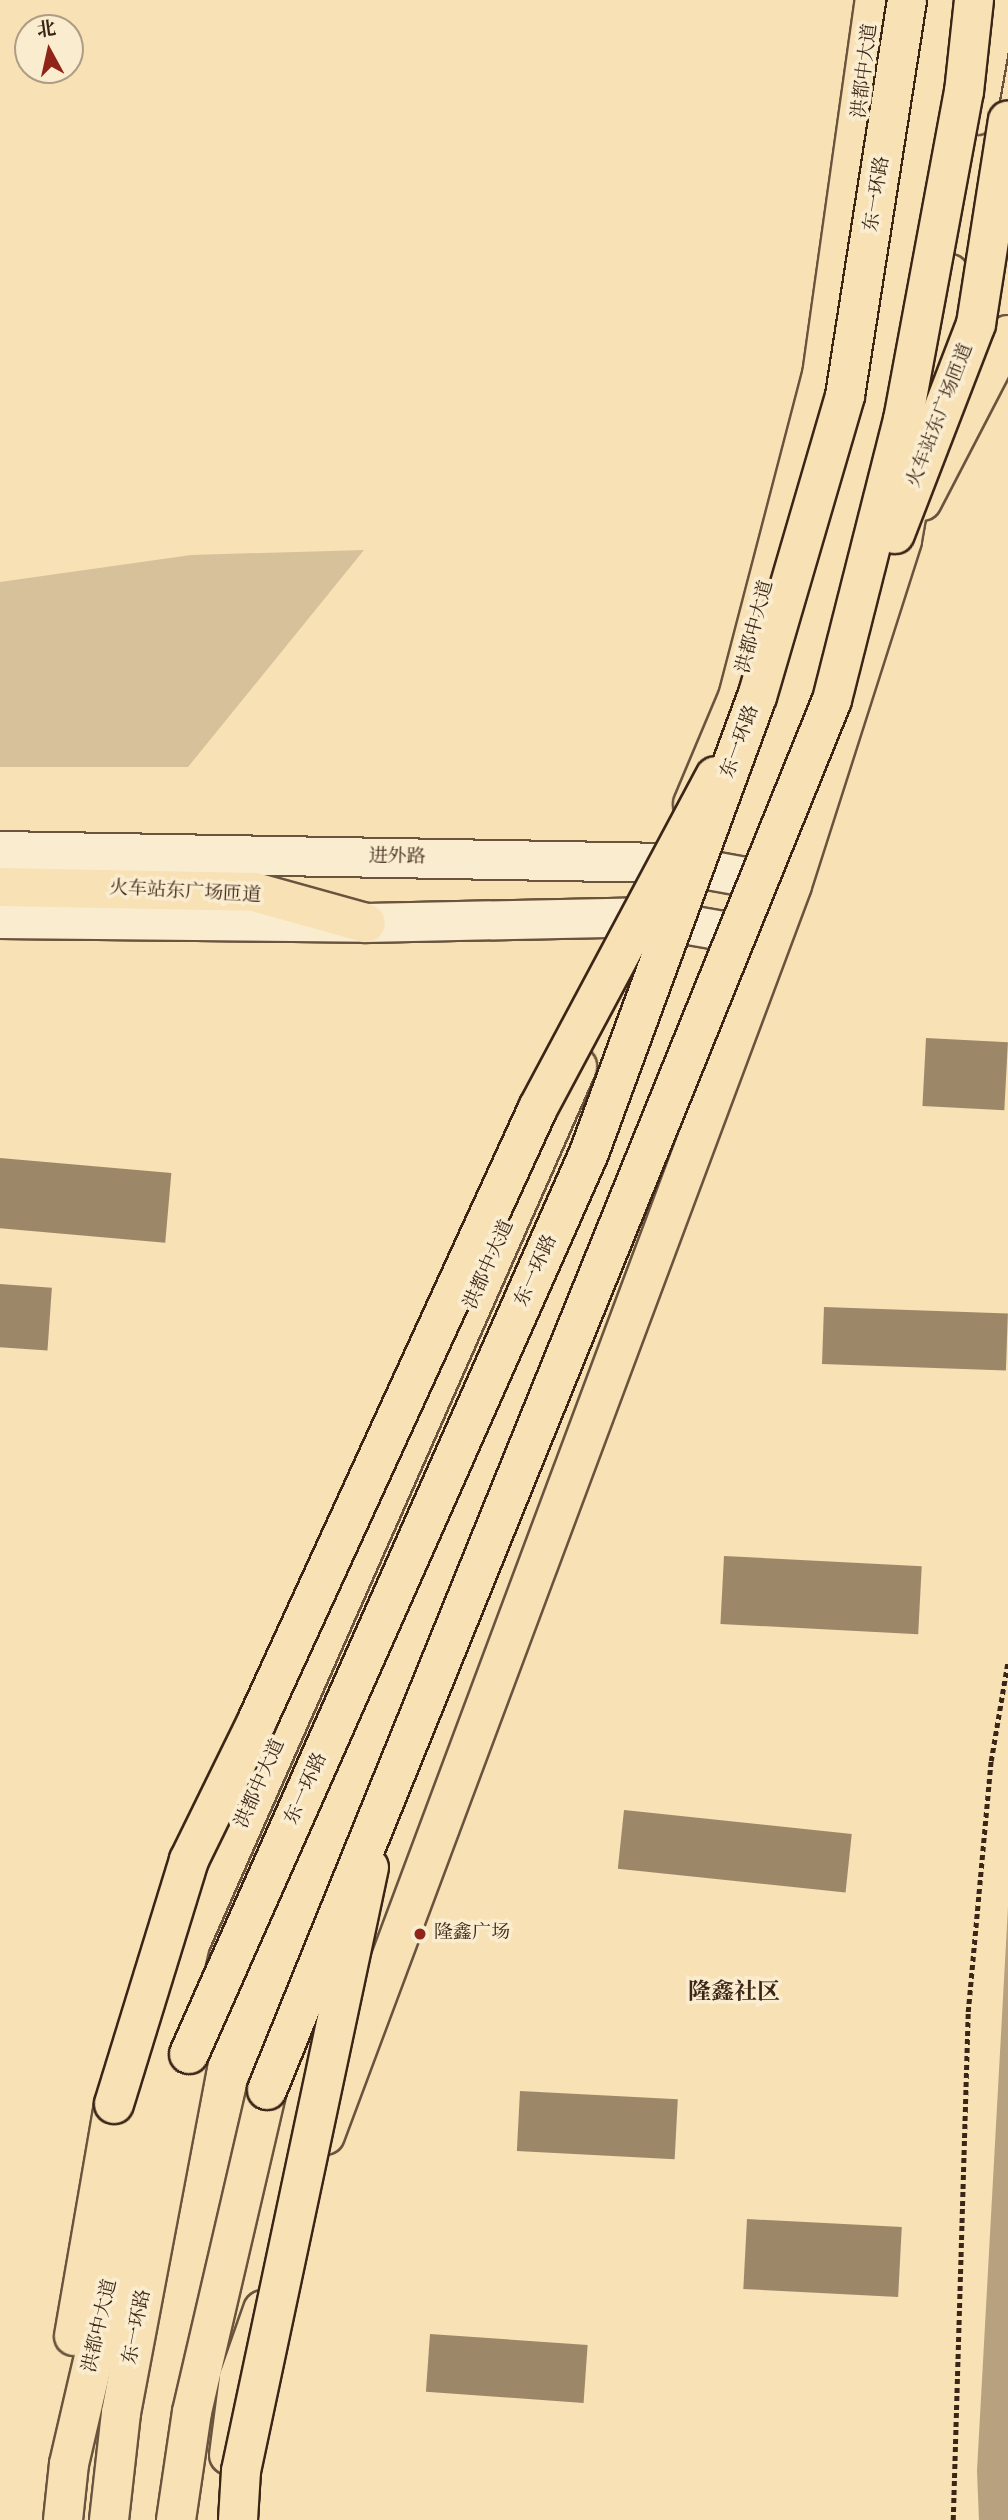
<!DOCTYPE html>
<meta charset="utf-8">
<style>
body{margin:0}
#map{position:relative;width:1008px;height:2520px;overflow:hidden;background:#f7e1b5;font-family:"IM FELL English","Noto Serif SC",serif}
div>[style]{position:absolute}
.green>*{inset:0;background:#d7c19a}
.water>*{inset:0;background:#b7a17f}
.building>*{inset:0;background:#9d8769;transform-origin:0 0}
.path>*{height:4.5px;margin-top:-2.25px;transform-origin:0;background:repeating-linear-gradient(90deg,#3b2517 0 5px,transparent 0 8.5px)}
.roads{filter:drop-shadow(2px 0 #6a543e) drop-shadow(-2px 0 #6a543e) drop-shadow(0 2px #6a543e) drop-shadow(0 -2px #6a543e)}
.tertiary>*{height:38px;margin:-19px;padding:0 19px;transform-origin:19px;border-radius:19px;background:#faeccf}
.primary>*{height:38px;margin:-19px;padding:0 19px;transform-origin:19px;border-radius:19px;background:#f7e1b5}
.trunk>*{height:38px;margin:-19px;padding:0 19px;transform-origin:19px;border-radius:19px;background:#f7e1b5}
.bridges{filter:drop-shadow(2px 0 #3b2517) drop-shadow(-2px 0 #3b2517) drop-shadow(0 2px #3b2517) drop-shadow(0 -2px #3b2517)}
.primary-bridge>*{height:38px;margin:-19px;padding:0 19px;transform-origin:19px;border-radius:19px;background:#f7e1b5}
.trunk-bridge>*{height:38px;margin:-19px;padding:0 19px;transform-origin:19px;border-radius:19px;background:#f7e1b5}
.dots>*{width:19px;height:19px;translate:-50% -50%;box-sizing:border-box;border:4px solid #faeccf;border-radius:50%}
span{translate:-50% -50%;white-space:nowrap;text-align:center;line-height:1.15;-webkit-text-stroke:7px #faeccf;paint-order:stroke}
.street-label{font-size:19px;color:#3b2517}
.poi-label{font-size:19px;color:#3b2517}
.left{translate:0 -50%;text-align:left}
.quarter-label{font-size:23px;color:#3b2517;font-weight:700}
.north{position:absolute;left:14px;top:14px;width:70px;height:70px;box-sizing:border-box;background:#faeccf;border:2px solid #ae9c85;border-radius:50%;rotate:352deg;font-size:19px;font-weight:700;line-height:28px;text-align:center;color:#3b2517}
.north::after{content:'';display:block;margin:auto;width:24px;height:32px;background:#8f2418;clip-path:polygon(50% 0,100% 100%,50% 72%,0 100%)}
</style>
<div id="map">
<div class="green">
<div style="clip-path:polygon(364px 550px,188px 767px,0 767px,0 582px,191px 555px)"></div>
</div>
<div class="water">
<div style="clip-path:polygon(1008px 1907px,1008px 2520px,979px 2520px,977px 2471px)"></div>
</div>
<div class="building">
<div style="left:926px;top:1038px;width:82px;height:68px;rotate:3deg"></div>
<div style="left:0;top:1158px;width:172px;height:70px;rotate:5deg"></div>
<div style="left:0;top:1284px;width:52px;height:63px;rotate:4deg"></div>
<div style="left:824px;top:1307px;width:184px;height:57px;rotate:2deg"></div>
<div style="left:724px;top:1556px;width:198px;height:68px;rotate:3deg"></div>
<div style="left:624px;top:1810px;width:229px;height:59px;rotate:6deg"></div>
<div style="left:520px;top:2091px;width:158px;height:60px;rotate:3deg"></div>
<div style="left:747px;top:2219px;width:155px;height:70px;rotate:3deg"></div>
<div style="left:430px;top:2334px;width:158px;height:58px;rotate:4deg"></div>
</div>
<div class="path">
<div style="left:953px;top:2520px;width:508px;rotate:-88.31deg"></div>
<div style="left:968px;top:2012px;width:252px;rotate:-84.8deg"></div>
<div style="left:991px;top:1761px;width:101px;rotate:-80.4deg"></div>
</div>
<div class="roads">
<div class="tertiary">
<div style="left:0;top:851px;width:669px;rotate:1.03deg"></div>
<div style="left:669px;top:863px;width:123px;rotate:10.3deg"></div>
<div style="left:0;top:919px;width:366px;rotate:0.6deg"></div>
<div style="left:366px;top:923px;width:277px;rotate:-1.2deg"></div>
<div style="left:643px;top:917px;width:128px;rotate:9.9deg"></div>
</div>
<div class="primary">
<div style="left:977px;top:115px;width:117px;rotate:-79.7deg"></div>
<div style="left:919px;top:446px;width:175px;rotate:-80.1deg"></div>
<div style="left:922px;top:501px;width:187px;rotate:-62.6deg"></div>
<div style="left:693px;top:804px;width:116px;rotate:-67.2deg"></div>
<div style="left:738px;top:697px;width:333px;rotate:-75.4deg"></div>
<div style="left:822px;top:375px;width:379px;rotate:-82deg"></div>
<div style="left:325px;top:2135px;width:1334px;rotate:-69.51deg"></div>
<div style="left:792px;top:885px;width:362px;rotate:-72.3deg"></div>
<div style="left:902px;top:540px;width:39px;rotate:-80deg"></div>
<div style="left:74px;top:2336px;width:235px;rotate:-80.2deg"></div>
<div style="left:229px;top:2455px;width:78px;rotate:-82.6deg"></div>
<div style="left:239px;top:2378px;width:72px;rotate:-70.6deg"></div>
<div style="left:63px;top:2520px;width:56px;rotate:-83.9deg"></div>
<div style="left:69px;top:2464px;width:534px;rotate:-76.9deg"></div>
<div style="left:190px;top:1944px;width:959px;rotate:-66.19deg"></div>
</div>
<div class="trunk">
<div style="left:0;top:887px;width:254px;rotate:1.1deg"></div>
<div style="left:254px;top:892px;width:116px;rotate:15.5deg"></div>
<div style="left:109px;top:2520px;width:108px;rotate:-83.6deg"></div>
<div style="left:121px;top:2413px;width:365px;rotate:-79.3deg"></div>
<div style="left:176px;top:2520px;width:109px;rotate:-81.6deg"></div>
<div style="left:192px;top:2412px;width:331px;rotate:-76.9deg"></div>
</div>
</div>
<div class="bridges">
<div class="primary-bridge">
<div style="left:114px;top:2104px;width:255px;rotate:-72.9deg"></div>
<div style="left:189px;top:1860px;width:155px;rotate:-63.9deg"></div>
<div style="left:257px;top:1721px;width:674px;rotate:-65.37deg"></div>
<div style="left:538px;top:1108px;width:376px;rotate:-61.9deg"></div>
<div style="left:238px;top:2520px;width:49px;rotate:-86.5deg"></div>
<div style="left:241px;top:2471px;width:617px;rotate:-78.03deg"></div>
</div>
<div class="trunk-bridge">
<div style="left:895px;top:534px;width:225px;rotate:-68.9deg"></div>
<div style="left:976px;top:324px;width:206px;rotate:-81.1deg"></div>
<div style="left:189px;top:2054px;width:986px;rotate:-66.06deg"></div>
<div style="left:589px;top:1153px;width:486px;rotate:-69.8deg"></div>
<div style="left:757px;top:697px;width:314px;rotate:-73.7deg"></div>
<div style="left:845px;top:396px;width:401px;rotate:-81.1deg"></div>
<div style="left:267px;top:2090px;width:1500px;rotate:-67.88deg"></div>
<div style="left:832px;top:700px;width:289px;rotate:-75.8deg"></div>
<div style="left:903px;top:420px;width:334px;rotate:-79.5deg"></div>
<div style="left:964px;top:92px;width:93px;rotate:-83.8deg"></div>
</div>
</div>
<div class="dots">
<div style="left:420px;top:1934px;background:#8f2418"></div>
</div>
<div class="street-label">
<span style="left:866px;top:71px;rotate:-83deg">洪都中大道</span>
<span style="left:878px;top:194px;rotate:-81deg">东一环路</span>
<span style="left:941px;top:416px;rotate:-69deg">火车站东广场匝道</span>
<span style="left:756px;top:627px;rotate:-75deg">洪都中大道</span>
<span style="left:741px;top:742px;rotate:-70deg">东一环路</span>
<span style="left:397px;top:858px;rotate:1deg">进外路</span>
<span style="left:185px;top:893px;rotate:3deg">火车站东广场匝道</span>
<span style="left:490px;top:1265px;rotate:-66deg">洪都中大道</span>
<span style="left:537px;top:1271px;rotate:-66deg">东一环路</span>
<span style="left:261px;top:1784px;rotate:-66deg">洪都中大道</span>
<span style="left:307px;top:1789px;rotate:-66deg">东一环路</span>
<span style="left:101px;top:2326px;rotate:-77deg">洪都中大道</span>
<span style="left:138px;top:2327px;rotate:-79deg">东一环路</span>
</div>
<div class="poi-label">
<span class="left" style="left:434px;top:1934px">隆鑫广场</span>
</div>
<div class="quarter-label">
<span style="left:734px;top:1993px">隆鑫社区</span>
</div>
<div class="north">北</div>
</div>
